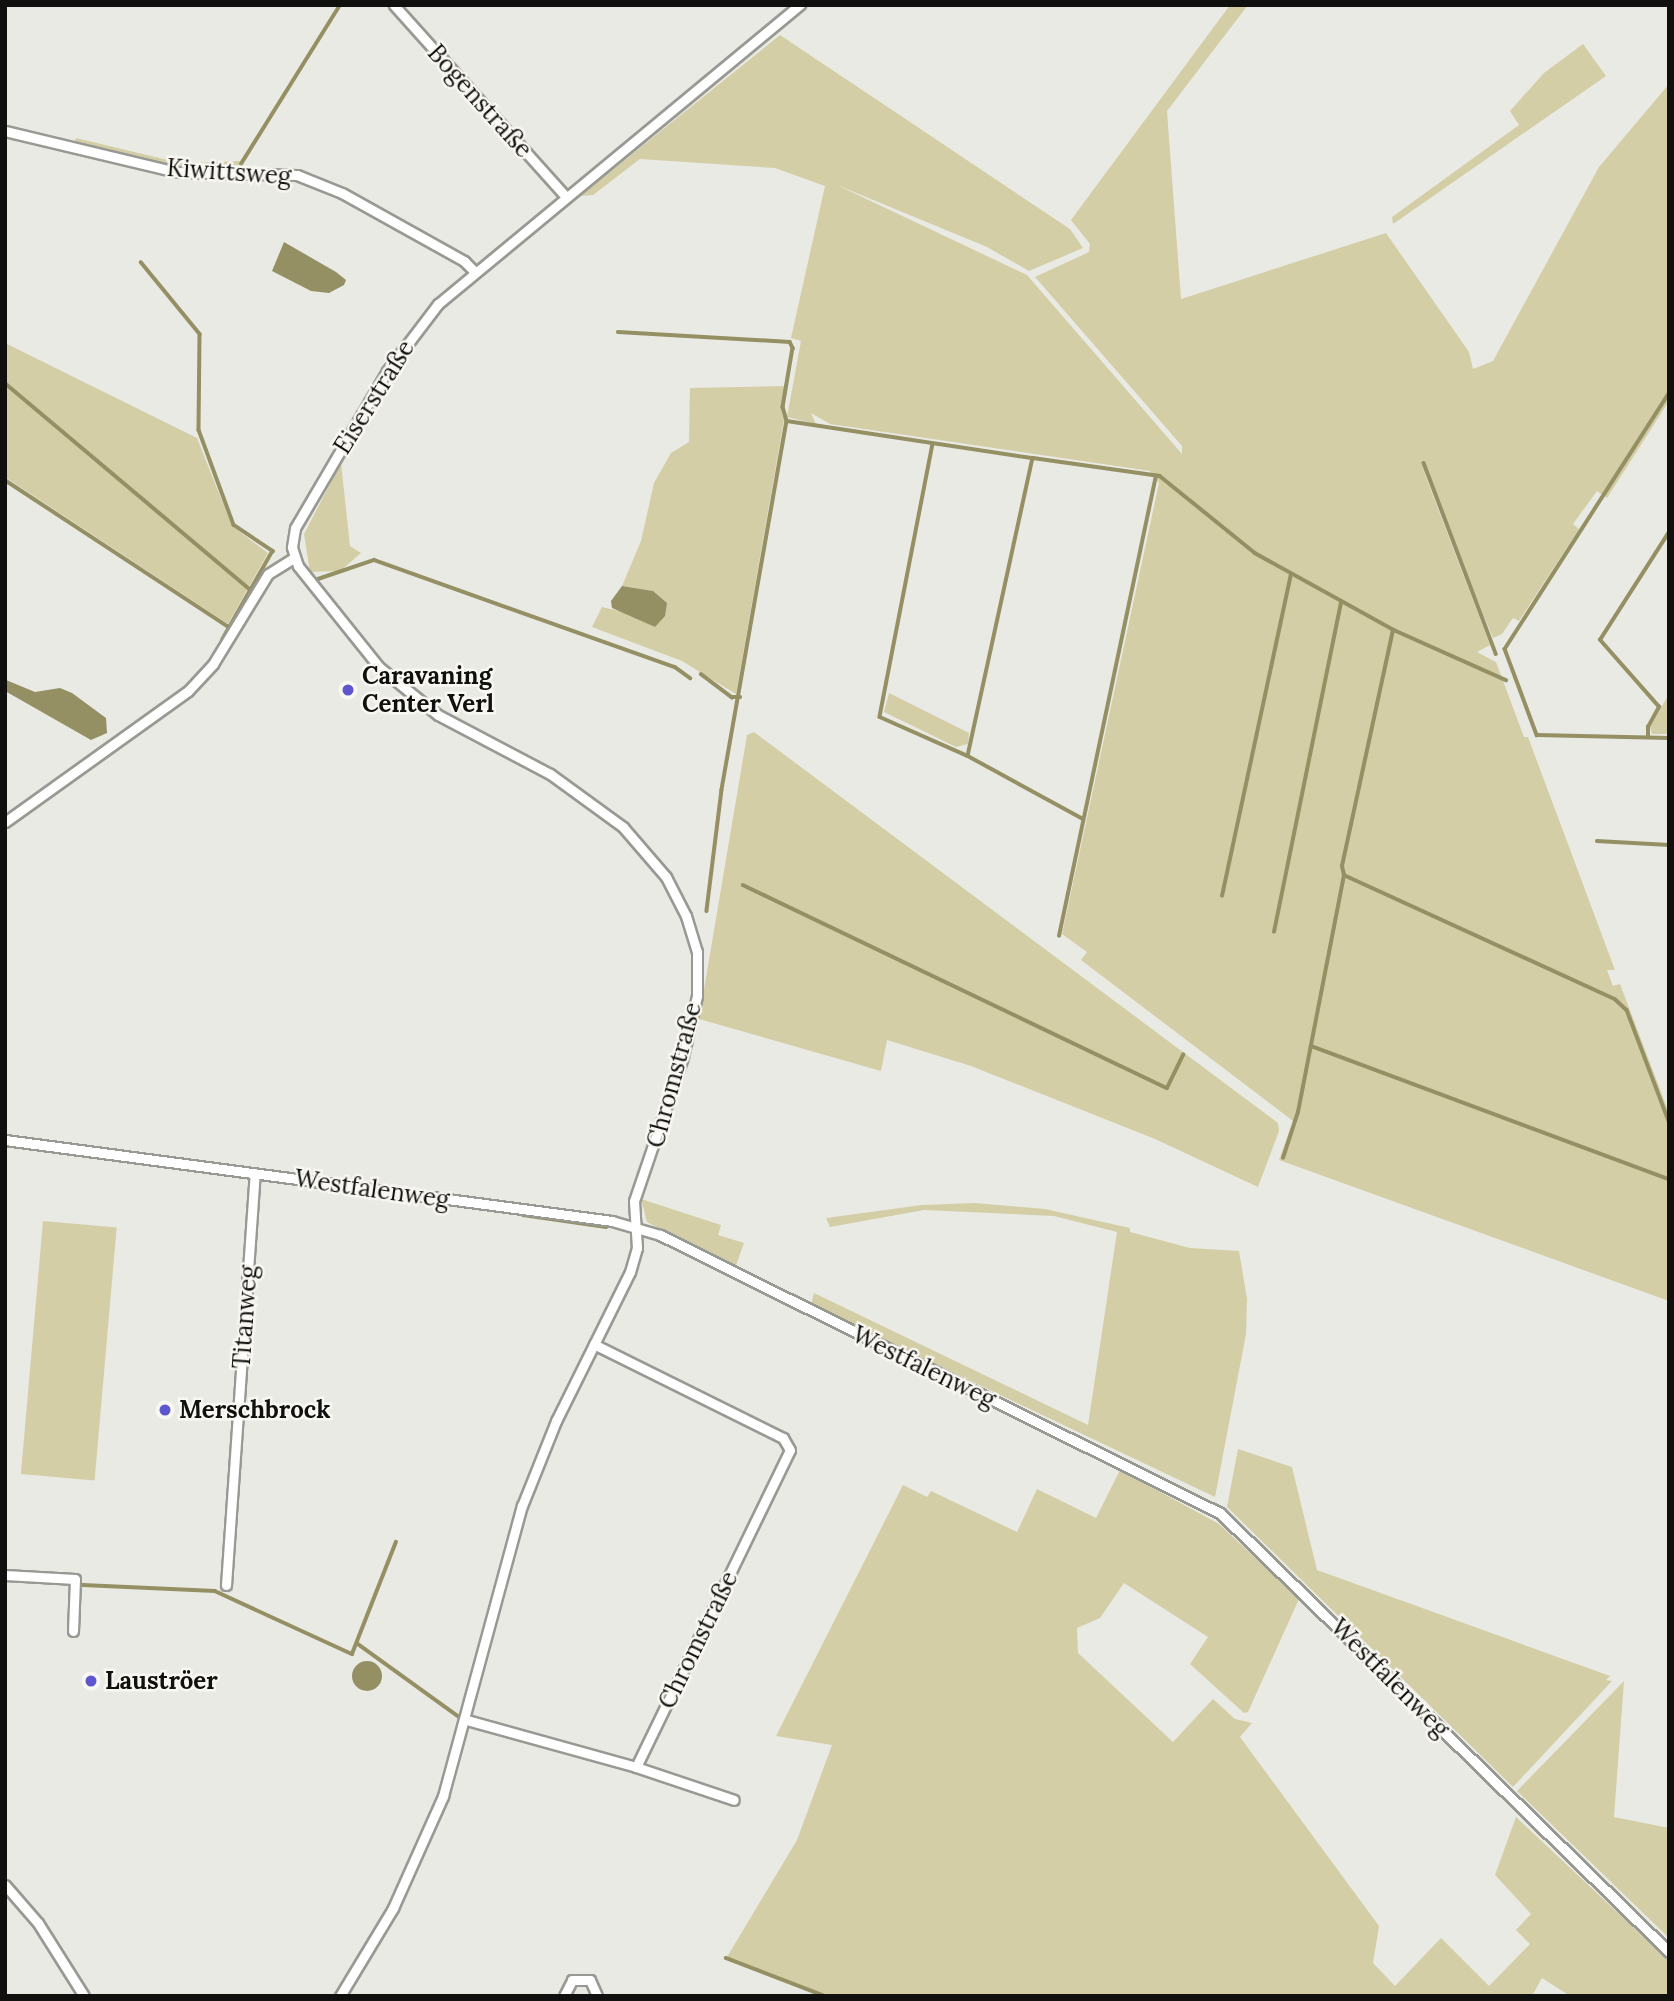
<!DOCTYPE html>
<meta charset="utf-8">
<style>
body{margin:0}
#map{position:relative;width:1674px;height:2001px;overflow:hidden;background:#eaeae5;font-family:Lora,serif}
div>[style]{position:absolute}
.green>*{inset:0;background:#d3cea6;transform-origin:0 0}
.water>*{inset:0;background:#958f64}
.round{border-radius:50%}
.stream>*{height:3.5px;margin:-1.75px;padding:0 1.75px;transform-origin:1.75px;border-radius:1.75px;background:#958f64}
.roads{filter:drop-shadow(2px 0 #999994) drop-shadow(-2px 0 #999994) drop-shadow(0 2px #999994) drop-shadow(0 -2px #999994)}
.minor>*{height:9px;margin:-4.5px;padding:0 4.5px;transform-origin:4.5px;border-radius:4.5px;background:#fff}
.dots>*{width:19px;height:19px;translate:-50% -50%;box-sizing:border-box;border:4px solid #f8f7f2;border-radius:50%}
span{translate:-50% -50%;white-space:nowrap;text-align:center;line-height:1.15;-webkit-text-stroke:5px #f8f7f2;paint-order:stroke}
.street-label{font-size:24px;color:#10100e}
.poi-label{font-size:24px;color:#10100e;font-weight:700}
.left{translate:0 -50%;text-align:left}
.frame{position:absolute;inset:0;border:7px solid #10100e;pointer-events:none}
</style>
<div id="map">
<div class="green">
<div style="clip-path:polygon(1230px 5px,1248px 5px,1167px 111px,1181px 299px,1386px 233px,1469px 352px,1473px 369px,1493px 361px,1599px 167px,1669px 84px,1669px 401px,1607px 498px,1597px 491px,1573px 524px,1579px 529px,1519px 621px,1513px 618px,1502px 634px,1493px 638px,1421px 464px,1490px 645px,1477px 652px,1496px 662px,1524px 737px,1528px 737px,1615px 970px,1607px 970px,1613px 986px,1620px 984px,1669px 1113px,1669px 1301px,1279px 1160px,1293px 1121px,1081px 960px,1087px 952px,1062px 934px,1159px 483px,1150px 471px,830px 424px,811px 413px,816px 424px,787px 417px,801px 341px,791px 338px,825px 186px,775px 168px,640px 159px,593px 195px,580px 196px,780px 35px,1070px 229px,1083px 248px,1029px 271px,987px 247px,837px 185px,1027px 275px,1182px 454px,1182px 446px,1035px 277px,1089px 252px,1090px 244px,1071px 220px)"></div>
<div style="clip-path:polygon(1583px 44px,1606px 76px,1393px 224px,1392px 217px,1519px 125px,1510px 111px,1544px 73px)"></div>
<div style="clip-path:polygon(76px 138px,180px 163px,240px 161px,236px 170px,178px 170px,74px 144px)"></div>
<div style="clip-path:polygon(5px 343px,197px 438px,232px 526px,268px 553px,228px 624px,5px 477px)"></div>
<div style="clip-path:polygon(785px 386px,784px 420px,736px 694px,682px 661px,592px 627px,602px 607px,635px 615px,655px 627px,653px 591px,622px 586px,641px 541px,654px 483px,671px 453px,689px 442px,690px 388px)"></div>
<div style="clip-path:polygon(341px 463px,350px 546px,361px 553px,340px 571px,310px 572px,304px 534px)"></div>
<div style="clip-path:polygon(889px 693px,969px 733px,968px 744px,956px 747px,884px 712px)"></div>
<div style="clip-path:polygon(1669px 694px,1669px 734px,1652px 734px,1650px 727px)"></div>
<div style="clip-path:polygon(754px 732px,1278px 1123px,1279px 1131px,1258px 1187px,1155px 1139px,971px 1066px,887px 1040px,881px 1071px,699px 1019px,747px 735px)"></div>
<div style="clip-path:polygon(641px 1199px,721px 1225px,718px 1235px,744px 1243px,735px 1268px,647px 1222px)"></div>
<div style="clip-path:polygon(975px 1203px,1045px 1209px,1130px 1228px,1130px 1232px,1190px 1248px,1239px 1251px,1247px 1299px,1246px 1334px,1215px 1497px,811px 1305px,814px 1293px,1088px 1425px,1117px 1232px,1054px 1216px,924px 1210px,830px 1227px,826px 1218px,922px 1205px)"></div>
<div style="left:43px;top:1221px;width:74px;height:254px;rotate:5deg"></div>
<div style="clip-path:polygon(1238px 1449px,1292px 1467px,1317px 1570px,1610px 1676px,1606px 1680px,1612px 1681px,1513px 1787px,1227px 1507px)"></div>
<div style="clip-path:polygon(1120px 1470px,1219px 1524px,1299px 1599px,1248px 1712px,1244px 1713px,1190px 1664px,1208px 1637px,1124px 1583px,1100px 1618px,1077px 1628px,1078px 1653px,1173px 1742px,1213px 1699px,1235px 1719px,1252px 1723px,1240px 1737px,1379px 1926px,1373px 1963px,1395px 1986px,1441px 1938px,1489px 1986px,1530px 1944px,1516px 1930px,1531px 1914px,1495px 1875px,1516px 1817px,1669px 1961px,1669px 1996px,1570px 1996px,1542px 1978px,1532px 1996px,830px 1996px,727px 1957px,797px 1840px,832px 1745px,776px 1736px,903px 1485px,927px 1497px,931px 1491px,1017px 1532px,1037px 1489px,1096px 1518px)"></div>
<div style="clip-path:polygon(1624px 1681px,1614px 1817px,1669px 1828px,1669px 1938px,1517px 1791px)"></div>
</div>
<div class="water">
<div style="clip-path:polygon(284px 242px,336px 272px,346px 280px,344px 285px,329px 293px,311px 291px,272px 271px)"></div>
<div style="clip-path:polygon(622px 586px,653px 591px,667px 603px,665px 616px,655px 627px,612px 608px,611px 601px)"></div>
<div style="clip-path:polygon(6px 680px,35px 692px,60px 688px,72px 693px,106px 718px,107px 733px,91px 740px,5px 691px)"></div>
<div class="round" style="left:352px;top:1661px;width:30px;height:30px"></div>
</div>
<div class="stream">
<div style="left:241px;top:164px;width:187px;rotate:-58.1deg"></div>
<div style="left:141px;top:262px;width:93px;rotate:50.7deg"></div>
<div style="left:200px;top:334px;width:96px;rotate:90.6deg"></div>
<div style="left:199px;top:430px;width:101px;rotate:69.8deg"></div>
<div style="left:234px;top:525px;width:47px;rotate:33.7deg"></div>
<div style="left:273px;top:551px;width:101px;rotate:119.6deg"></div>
<div style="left:618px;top:332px;width:172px;rotate:3.3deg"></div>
<div style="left:790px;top:342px;width:7px;rotate:63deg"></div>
<div style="left:793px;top:348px;width:60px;rotate:99.6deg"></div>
<div style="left:783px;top:407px;width:15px;rotate:74deg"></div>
<div style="left:787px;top:421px;width:375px;rotate:100deg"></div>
<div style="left:722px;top:790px;width:122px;rotate:97.1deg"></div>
<div style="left:5px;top:383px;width:322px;rotate:40.1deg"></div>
<div style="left:1669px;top:394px;width:303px;rotate:122.7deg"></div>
<div style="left:1505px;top:649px;width:92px;rotate:69.6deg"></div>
<div style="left:1537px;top:735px;width:132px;rotate:1.3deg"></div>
<div style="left:787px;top:421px;width:249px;rotate:8.6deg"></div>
<div style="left:1033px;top:458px;width:305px;rotate:102.3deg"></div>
<div style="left:933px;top:444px;width:278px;rotate:101deg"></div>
<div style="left:880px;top:717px;width:96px;rotate:23.9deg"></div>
<div style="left:968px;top:756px;width:131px;rotate:28.7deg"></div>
<div style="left:1033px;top:458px;width:128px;rotate:8.1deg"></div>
<div style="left:1160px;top:476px;width:122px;rotate:39deg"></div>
<div style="left:1255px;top:553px;width:159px;rotate:29deg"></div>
<div style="left:1394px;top:630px;width:123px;rotate:24.1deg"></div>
<div style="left:1424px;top:463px;width:204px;rotate:69.3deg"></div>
<div style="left:5px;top:480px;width:268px;rotate:33.3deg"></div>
<div style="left:318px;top:579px;width:59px;rotate:-18.7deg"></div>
<div style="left:374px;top:560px;width:319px;rotate:19.6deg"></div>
<div style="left:675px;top:667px;width:19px;rotate:36deg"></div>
<div style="left:701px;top:674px;width:39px;rotate:37deg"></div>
<div style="left:732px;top:697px;width:8px"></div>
<div style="left:1648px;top:737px;width:10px;rotate:-90deg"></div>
<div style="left:1648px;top:727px;width:23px;rotate:-61deg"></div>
<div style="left:1659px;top:707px;width:89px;rotate:-131.4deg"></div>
<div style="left:1600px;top:640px;width:128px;rotate:-57.4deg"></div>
<div style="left:1597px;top:841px;width:72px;rotate:3.2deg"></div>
<div style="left:1344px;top:875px;width:9px;rotate:-103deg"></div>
<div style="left:1342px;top:866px;width:240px;rotate:-77.8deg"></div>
<div style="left:743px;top:885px;width:470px;rotate:25.6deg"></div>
<div style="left:1167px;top:1088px;width:37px;rotate:-64deg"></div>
<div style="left:1222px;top:896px;width:329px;rotate:-77.9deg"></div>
<div style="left:1274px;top:932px;width:337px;rotate:-78.5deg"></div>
<div style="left:1059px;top:936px;width:470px;rotate:-78.1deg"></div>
<div style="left:1311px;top:1046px;width:382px;rotate:20.4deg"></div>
<div style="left:1283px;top:1158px;width:48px;rotate:-71.9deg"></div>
<div style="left:1298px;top:1112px;width:241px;rotate:-79deg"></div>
<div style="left:1344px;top:875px;width:298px;rotate:24.6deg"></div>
<div style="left:1615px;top:999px;width:16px;rotate:43deg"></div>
<div style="left:1627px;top:1010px;width:119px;rotate:69.3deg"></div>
<div style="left:523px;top:1215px;width:84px;rotate:8.2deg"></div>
<div style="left:83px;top:1585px;width:132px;rotate:2.6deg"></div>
<div style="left:215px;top:1591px;width:151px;rotate:24.7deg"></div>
<div style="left:352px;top:1654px;width:120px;rotate:-68.6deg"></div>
<div style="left:358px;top:1644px;width:123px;rotate:35.8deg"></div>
<div style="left:726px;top:1958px;width:106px;rotate:21deg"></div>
</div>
<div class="roads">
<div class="minor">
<div style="left:394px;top:5px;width:258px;rotate:48.1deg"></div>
<div style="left:5px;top:131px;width:177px;rotate:13.4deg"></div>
<div style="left:177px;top:172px;width:120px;rotate:1.4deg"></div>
<div style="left:297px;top:175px;width:48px;rotate:21.8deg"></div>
<div style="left:342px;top:193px;width:140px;rotate:29.1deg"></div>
<div style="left:464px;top:261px;width:14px;rotate:45deg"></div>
<div style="left:5px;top:822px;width:225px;rotate:-35.6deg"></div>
<div style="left:188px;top:691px;width:37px;rotate:-47deg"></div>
<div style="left:213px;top:664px;width:105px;rotate:-58.6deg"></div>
<div style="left:268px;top:574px;width:31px;rotate:-32deg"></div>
<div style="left:5px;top:1140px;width:612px;rotate:7.6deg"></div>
<div style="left:612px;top:1221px;width:50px;rotate:16.3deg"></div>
<div style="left:660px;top:1235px;width:625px;rotate:26.4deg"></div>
<div style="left:1220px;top:1513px;width:628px;rotate:44.35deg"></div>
<div style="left:5px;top:1575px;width:70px;rotate:3.3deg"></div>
<div style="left:75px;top:1579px;width:52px;rotate:92.2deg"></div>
<div style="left:226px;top:1585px;width:412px;rotate:-86deg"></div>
<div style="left:467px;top:1720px;width:175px;rotate:15.5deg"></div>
<div style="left:636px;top:1767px;width:352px;rotate:-64.1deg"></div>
<div style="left:790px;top:1450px;width:14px;rotate:-120deg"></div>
<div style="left:783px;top:1438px;width:211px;rotate:-153.6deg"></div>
<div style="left:636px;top:1767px;width:103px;rotate:18.6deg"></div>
<div style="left:5px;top:1885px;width:50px;rotate:49deg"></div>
<div style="left:38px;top:1923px;width:86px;rotate:57.8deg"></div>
<div style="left:340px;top:1996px;width:103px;rotate:-58.9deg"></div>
<div style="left:393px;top:1908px;width:123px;rotate:-65.9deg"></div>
<div style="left:443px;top:1796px;width:301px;rotate:-74.8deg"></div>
<div style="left:522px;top:1506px;width:92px;rotate:-68.2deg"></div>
<div style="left:556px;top:1421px;width:166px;rotate:-63.6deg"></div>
<div style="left:630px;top:1272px;width:25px;rotate:-74deg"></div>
<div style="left:637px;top:1248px;width:47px;rotate:-93.7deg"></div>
<div style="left:634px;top:1201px;width:152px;rotate:-71.2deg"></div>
<div style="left:683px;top:1057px;width:63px;rotate:-77.1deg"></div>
<div style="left:697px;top:996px;width:44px;rotate:-90deg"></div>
<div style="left:697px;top:952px;width:38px;rotate:-107deg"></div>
<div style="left:686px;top:916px;width:44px;rotate:-117.1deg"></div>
<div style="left:666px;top:877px;width:66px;rotate:-130.7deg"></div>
<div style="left:623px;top:827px;width:90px;rotate:-144deg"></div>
<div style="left:550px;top:774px;width:127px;rotate:-152.2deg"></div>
<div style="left:438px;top:715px;width:76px;rotate:-140.9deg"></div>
<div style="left:379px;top:667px;width:129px;rotate:-128.7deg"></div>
<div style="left:298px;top:566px;width:20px;rotate:-108deg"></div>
<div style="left:292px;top:547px;width:19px;rotate:-81deg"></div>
<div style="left:295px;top:528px;width:182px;rotate:-59.6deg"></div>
<div style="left:387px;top:371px;width:84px;rotate:-52.7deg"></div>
<div style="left:438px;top:304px;width:470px;rotate:-39.6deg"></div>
<div style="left:564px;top:1996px;width:18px;rotate:-63deg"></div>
<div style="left:572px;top:1980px;width:18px"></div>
<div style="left:590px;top:1980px;width:17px;rotate:66deg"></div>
</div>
</div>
<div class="dots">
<div style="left:348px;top:690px;background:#5e56cf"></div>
<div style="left:165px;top:1410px;background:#5e56cf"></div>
<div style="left:91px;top:1681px;background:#5e56cf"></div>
</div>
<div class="street-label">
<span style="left:480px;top:101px;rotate:48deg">Bogenstraße</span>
<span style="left:229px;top:172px;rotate:4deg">Kiwittsweg</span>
<span style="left:374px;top:397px;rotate:-58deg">Eiserstraße</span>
<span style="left:674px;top:1075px;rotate:-75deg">Chromstraße</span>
<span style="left:372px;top:1189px;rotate:8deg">Westfalenweg</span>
<span style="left:245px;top:1317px;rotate:-86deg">Titanweg</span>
<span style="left:924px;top:1367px;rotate:26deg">Westfalenweg</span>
<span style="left:698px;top:1640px;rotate:-64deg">Chromstraße</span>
<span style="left:1390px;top:1678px;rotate:45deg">Westfalenweg</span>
</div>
<div class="poi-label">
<span class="left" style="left:362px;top:690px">Caravaning<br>Center Verl</span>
<span class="left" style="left:179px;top:1410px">Merschbrock</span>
<span class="left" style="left:105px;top:1681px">Lauströer</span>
</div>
<div class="frame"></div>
</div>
